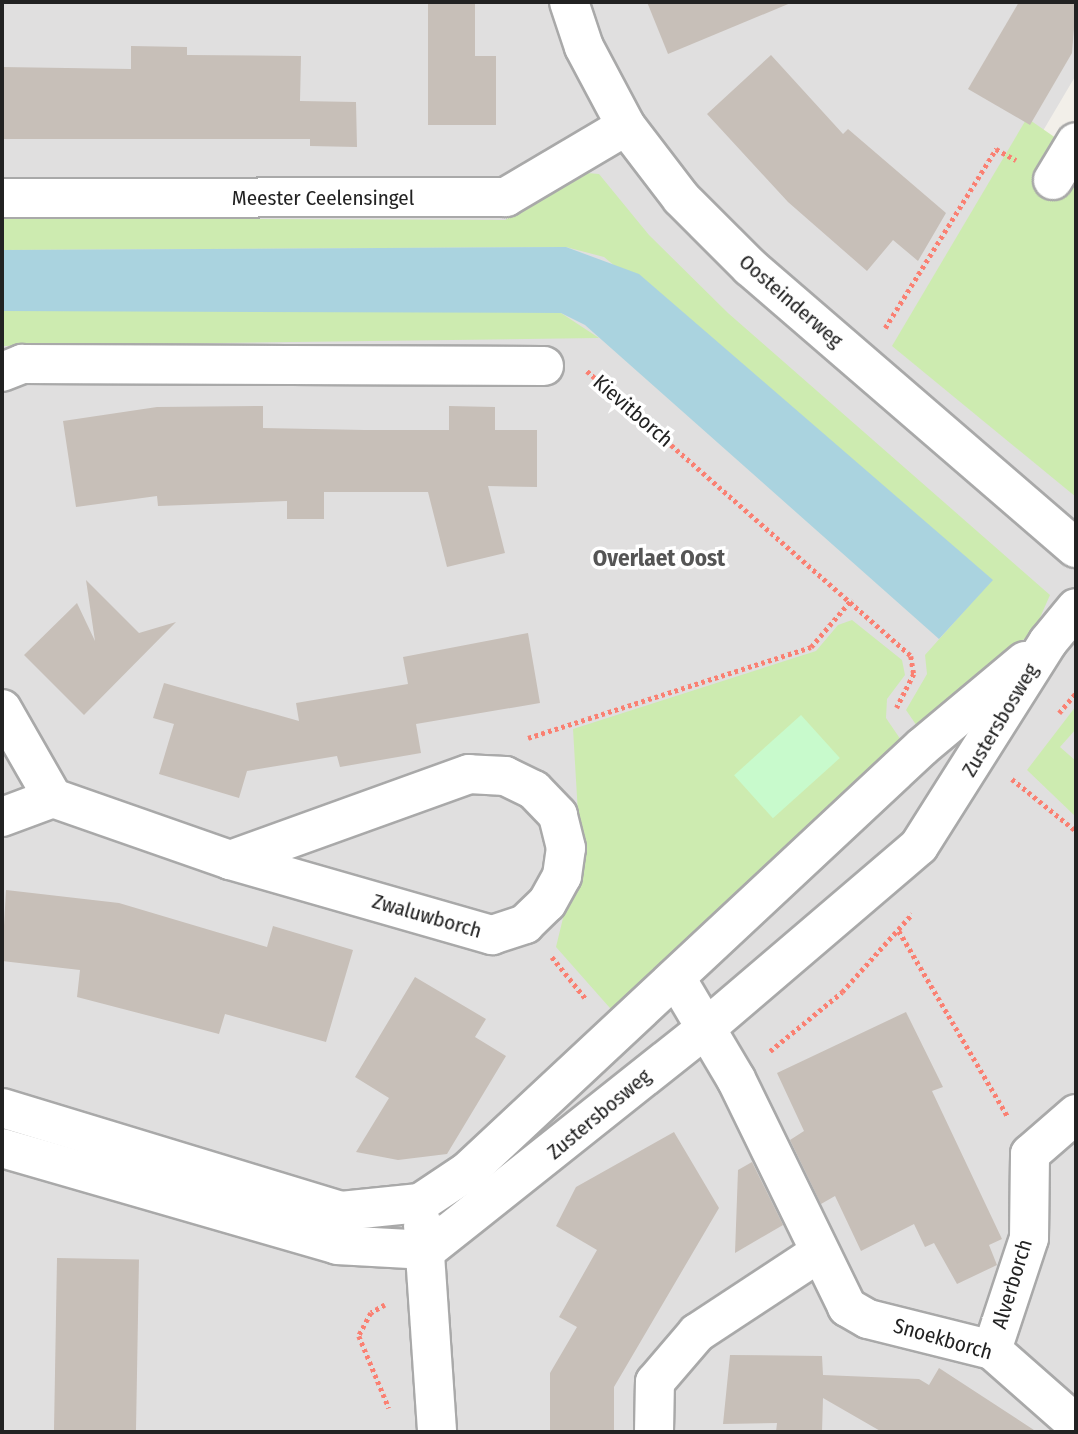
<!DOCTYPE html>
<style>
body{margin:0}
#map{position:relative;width:1078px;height:1434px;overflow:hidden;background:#f2efe9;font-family:"Fira Sans Condensed",sans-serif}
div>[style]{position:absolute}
.residential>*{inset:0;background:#e0dfdf}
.grass>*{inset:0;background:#cdebb0}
.park>*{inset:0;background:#c8facc;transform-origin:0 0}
.water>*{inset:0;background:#aad3df}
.building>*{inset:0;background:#c7bfb8;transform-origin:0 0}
.path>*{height:4.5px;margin-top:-2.25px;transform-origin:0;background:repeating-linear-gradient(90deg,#fa8072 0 3.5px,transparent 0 7px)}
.roads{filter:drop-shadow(2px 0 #a9a9a9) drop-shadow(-2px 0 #a9a9a9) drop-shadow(0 2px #a9a9a9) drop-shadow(0 -2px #a9a9a9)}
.street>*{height:38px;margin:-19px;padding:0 19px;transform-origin:19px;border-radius:19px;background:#fff}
span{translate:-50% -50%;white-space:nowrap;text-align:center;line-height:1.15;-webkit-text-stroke:7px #fff;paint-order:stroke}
.street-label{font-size:21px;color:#222}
.neighbourhood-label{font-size:23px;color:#555;font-weight:700}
.frame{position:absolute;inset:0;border:4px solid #222;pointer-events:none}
</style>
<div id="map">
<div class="residential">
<div style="clip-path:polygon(2px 2px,1076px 2px,1076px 75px,931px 320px,1076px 442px,1076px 1432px,2px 1432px)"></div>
</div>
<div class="grass">
<div style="clip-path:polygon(1027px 118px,1076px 152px,1076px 497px,892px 346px)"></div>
<div style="clip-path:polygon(587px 173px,599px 174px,649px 235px,728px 313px,1050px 595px,1035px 629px,921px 732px,906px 710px,927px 674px,925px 655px,992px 580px,604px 257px,566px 247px,2px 250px,2px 218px,505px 220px)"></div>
<div style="clip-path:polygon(529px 309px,561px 313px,599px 338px,2px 346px,2px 311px)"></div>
<div style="clip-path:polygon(852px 620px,902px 660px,905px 675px,887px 699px,886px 718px,905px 746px,617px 1016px,556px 947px,580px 848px,573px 729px,816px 651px,838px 625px)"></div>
<div style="clip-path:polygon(1076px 706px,1076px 729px,1060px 747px,1076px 761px,1076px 817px,1027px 770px)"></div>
</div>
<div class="park">
<div style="left:801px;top:715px;width:58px;height:90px;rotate:48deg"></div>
</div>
<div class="water">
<div style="clip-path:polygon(566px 247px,639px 274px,993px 580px,939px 639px,585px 325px,561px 313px,2px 311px,2px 250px)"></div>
</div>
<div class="building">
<div style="clip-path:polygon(428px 2px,475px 2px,475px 56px,496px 56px,496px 125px,428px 125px)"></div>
<div style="clip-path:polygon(647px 2px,793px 2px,668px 54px)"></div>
<div style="clip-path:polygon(1019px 2px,1076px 2px,1072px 53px,1030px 125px,968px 89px)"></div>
<div style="clip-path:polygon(131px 46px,187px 47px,187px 55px,301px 56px,300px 101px,356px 102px,357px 147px,310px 146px,310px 139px,2px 139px,2px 67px,131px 69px)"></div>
<div style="clip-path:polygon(771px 55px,843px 134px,848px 129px,946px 213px,918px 261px,893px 240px,867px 271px,788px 202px,707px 114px)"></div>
<div style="clip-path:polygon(263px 406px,263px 428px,365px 430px,449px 430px,449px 406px,495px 407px,495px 430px,537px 430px,537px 487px,488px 486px,505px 553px,447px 567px,428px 492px,324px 492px,324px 519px,287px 519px,287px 501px,158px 506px,157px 496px,76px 507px,63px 421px,157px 407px)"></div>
<div style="clip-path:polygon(86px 580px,139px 633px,176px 622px,84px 715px,24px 655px,77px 603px,95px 641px)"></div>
<div style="clip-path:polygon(528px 633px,540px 703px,416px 724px,421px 753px,340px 767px,337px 756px,247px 771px,239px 798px,159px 774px,174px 724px,153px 718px,164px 683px,299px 721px,296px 703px,408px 684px,403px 657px)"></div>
<div style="clip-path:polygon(6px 890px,119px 903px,267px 947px,273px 926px,353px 950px,326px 1042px,225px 1014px,219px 1034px,77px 997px,80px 970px,2px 961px)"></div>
<div style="clip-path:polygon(415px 977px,486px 1019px,475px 1037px,506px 1056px,447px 1154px,398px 1160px,356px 1152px,389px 1098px,355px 1077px)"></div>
<div style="clip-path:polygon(906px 1012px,943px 1087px,932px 1091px,1002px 1239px,989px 1245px,997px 1265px,957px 1284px,934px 1243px,925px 1247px,914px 1224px,861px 1251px,835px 1196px,821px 1204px,790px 1140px,804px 1131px,777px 1073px)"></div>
<div style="clip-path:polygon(674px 1132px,719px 1208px,614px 1387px,614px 1432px,550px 1432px,550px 1373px,577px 1327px,559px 1317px,597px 1250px,556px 1226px,576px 1187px)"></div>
<div style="clip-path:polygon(752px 1162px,783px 1225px,735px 1253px,738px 1170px)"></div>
<div style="left:57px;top:1258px;width:82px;height:174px;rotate:1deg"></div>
<div style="clip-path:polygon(730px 1355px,822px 1356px,823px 1375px,919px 1379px,929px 1385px,939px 1368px,1037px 1432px,882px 1432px,823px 1398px,822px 1432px,776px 1432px,777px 1423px,723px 1424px)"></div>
</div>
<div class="path">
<div style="left:885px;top:328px;width:211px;rotate:-58.2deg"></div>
<div style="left:996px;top:149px;width:23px;rotate:29deg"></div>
<div style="left:587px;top:371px;width:432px;rotate:41.3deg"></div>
<div style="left:911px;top:656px;width:18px;rotate:81deg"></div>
<div style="left:914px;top:674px;width:38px;rotate:117deg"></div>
<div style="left:1059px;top:713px;width:26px;rotate:-50deg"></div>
<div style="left:528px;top:738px;width:297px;rotate:-17.8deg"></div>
<div style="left:811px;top:647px;width:63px;rotate:-49.5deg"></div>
<div style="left:1012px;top:779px;width:82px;rotate:39.1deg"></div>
<div style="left:899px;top:931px;width:216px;rotate:59.6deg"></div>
<div style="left:552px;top:957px;width:54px;rotate:51deg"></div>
<div style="left:770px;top:1051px;width:93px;rotate:-39.3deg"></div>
<div style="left:842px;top:992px;width:105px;rotate:-48.1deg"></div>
<div style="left:385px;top:1305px;width:16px;rotate:150deg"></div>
<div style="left:371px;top:1313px;width:26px;rotate:118deg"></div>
<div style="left:359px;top:1336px;width:78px;rotate:67.4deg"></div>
</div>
<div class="roads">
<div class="street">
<div style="left:569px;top:2px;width:47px;rotate:71.6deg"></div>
<div style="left:584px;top:47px;width:89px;rotate:62deg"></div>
<div style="left:626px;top:126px;width:91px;rotate:52.6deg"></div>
<div style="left:681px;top:198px;width:98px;rotate:45deg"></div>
<div style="left:750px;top:267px;width:430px;rotate:40.8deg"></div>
<div style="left:1053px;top:180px;width:44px;rotate:-58.8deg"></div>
<div style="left:2px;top:198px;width:504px;rotate:-0.11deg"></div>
<div style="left:506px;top:197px;width:139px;rotate:-30.6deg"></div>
<div style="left:2px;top:372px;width:22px;rotate:-22deg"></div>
<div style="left:22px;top:364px;width:522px;rotate:0.22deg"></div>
<div style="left:2px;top:709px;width:103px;rotate:60.2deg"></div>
<div style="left:2px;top:817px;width:54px;rotate:-20.4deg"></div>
<div style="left:53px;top:798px;width:188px;rotate:19.3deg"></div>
<div style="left:230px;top:860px;width:273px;rotate:16deg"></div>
<div style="left:492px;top:935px;width:35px;rotate:-18deg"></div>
<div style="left:525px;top:924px;width:30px;rotate:-44deg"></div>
<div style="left:547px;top:903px;width:31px;rotate:-61deg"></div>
<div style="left:562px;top:876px;width:28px;rotate:-82deg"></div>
<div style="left:566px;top:848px;width:34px;rotate:-104deg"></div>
<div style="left:558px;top:815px;width:35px;rotate:-134deg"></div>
<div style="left:534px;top:790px;width:32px;rotate:-154deg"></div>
<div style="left:505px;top:776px;width:36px;rotate:-177deg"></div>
<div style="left:469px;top:774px;width:254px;rotate:160.2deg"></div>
<div style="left:676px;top:978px;width:117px;rotate:59.3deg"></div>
<div style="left:736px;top:1079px;width:254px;rotate:64deg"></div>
<div style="left:847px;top:1307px;width:24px;rotate:30deg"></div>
<div style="left:868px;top:1319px;width:128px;rotate:14deg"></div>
<div style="left:992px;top:1350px;width:112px;rotate:41.4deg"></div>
<div style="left:2px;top:1108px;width:354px;rotate:16.9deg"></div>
<div style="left:341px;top:1211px;width:79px;rotate:-5.8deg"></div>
<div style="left:420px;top:1203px;width:58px;rotate:-33.7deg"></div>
<div style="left:468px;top:1171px;width:621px;rotate:-43.04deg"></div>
<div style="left:922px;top:747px;width:134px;rotate:-39.9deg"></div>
<div style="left:2px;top:1148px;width:349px;rotate:16.1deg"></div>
<div style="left:337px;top:1245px;width:90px;rotate:3.2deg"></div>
<div style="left:427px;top:1250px;width:357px;rotate:-38.5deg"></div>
<div style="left:706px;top:1028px;width:280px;rotate:-40.5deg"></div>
<div style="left:919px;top:846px;width:241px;rotate:-57.7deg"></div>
<div style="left:1048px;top:642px;width:44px;rotate:-50.5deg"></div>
<div style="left:423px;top:1225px;width:207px;rotate:86.1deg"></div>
<div style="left:992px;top:1350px;width:118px;rotate:-71.7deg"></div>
<div style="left:1029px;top:1238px;width:84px;rotate:-89.3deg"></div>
<div style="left:1030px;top:1154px;width:61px;rotate:-41deg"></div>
<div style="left:654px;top:1432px;width:50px;rotate:-88.9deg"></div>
<div style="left:655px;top:1382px;width:65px;rotate:-49.4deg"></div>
<div style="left:697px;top:1333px;width:144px;rotate:-33.4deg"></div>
</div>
</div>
<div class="street-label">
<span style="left:323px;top:198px">Meester Ceelensingel</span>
<span style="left:791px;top:301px;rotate:41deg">Oosteinderweg</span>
<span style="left:633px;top:411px;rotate:41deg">Kievitborch</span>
<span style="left:1000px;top:720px;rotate:-59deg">Zustersbosweg</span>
<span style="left:427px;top:916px;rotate:16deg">Zwaluwborch</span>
<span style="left:599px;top:1114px;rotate:-40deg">Zustersbosweg</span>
<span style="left:1012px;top:1284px;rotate:-73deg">Alverborch</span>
<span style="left:943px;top:1339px;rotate:16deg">Snoekborch</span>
</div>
<div class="neighbourhood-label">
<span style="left:659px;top:558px">Overlaet Oost</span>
</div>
<div class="frame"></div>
</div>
